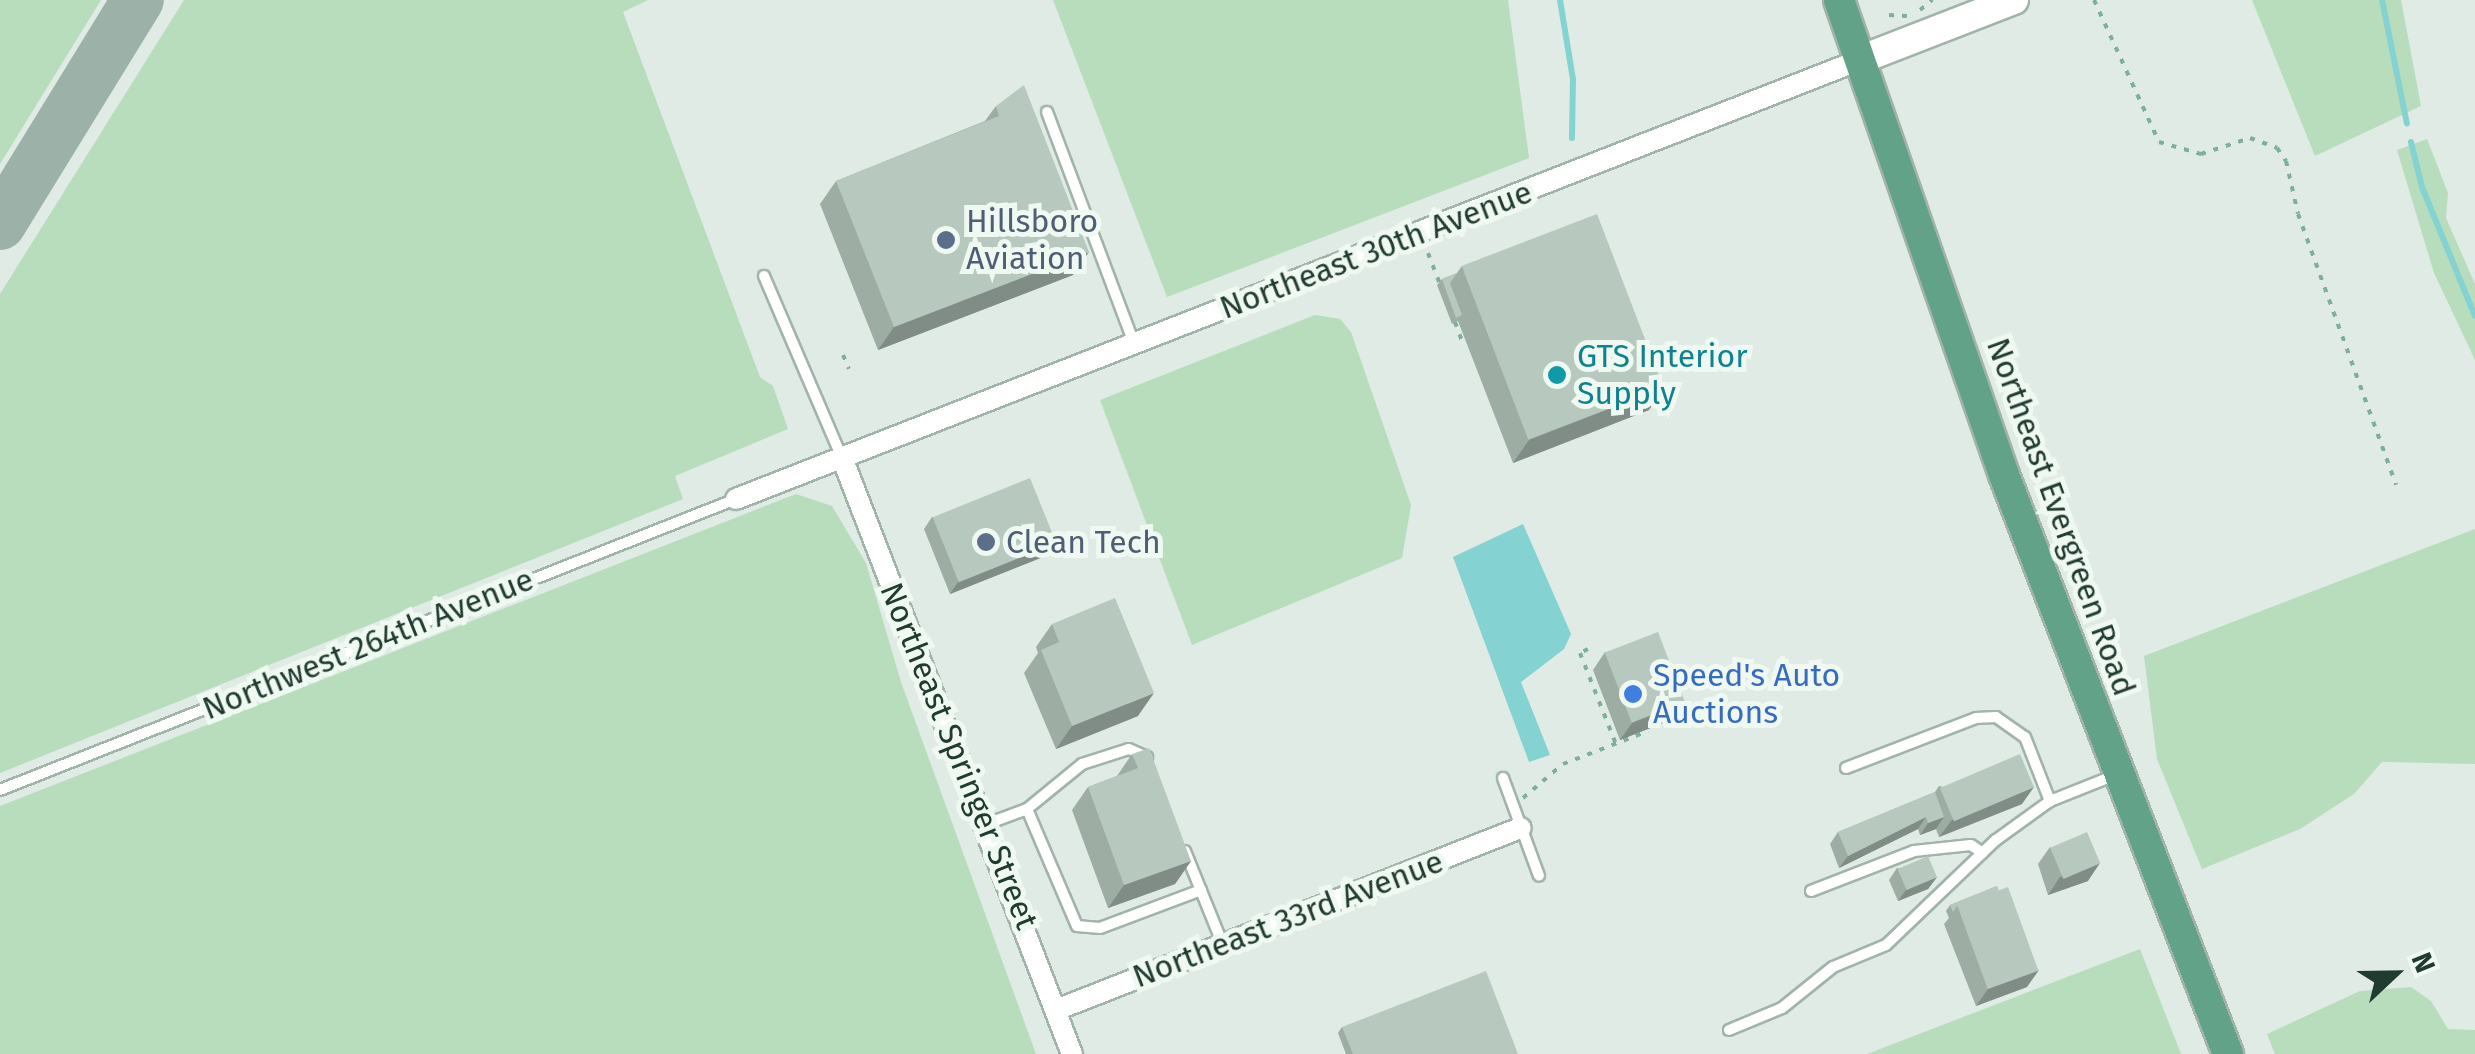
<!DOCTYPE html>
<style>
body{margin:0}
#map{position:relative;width:2475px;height:1054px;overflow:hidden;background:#dfebe4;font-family:"Fira Sans",sans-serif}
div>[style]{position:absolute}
.green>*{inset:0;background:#b7ddbc}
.water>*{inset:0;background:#85d2d2}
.stream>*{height:6px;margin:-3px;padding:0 3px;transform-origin:3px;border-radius:3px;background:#85d2d2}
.taxiway>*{height:52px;margin:-26px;padding:0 26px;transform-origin:26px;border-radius:26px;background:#9cb1a8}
.path>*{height:4px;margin-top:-2px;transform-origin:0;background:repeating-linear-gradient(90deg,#7eb099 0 5px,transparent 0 13px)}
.roads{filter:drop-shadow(2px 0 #a2b3aa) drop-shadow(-2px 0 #a2b3aa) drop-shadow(0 2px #a2b3aa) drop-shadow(0 -2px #a2b3aa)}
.lane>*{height:10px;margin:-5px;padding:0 5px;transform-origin:5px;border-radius:5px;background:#fff}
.street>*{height:20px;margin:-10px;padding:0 10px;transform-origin:10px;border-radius:10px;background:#fff}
.secondary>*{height:28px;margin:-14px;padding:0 14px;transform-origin:14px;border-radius:14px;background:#fff}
.primary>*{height:30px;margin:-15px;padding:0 15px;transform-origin:15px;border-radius:15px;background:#62a288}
.wall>*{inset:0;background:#9dada4}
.shaded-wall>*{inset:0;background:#808d86}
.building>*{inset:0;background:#b7c9bf;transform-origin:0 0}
.dots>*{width:28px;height:28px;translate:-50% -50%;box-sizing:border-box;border:5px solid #f0f8f2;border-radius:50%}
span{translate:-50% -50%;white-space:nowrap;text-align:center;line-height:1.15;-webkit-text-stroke:10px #f0f8f2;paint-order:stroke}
.service-label{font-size:32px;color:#4e5e75}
.left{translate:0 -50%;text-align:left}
.street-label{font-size:32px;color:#203b30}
.culture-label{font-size:32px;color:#0d838f}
.shop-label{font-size:32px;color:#366cbe}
.north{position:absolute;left:2345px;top:924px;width:100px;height:100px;-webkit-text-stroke:8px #f0f8f2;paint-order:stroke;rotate:68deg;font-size:28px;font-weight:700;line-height:40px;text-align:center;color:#203b30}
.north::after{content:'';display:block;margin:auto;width:35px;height:45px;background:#203b30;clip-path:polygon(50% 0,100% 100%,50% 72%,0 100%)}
</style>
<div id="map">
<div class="green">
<div style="clip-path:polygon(0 0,101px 0,0 164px)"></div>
<div style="clip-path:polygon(184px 0,648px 0,623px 12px,760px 377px,773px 386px,788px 429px,675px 476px,683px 499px,0 773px,0 294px)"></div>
<div style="clip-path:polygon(1053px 0,1508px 0,1529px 158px,1167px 297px)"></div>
<div style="clip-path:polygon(2252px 0,2401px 0,2421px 106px,2315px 156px)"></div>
<div style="clip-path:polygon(2427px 139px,2448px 193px,2446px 218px,2475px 284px,2475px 360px,2434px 273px,2397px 150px)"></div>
<div style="clip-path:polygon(1315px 315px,1340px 319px,1351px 332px,1411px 505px,1402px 558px,1192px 645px,1100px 400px)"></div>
<div style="clip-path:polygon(796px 494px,832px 506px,866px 563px,901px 682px,1036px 1054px,0 1054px,0 806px)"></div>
<div style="clip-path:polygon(2475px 529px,2475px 764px,2382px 762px,2354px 794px,2300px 829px,2202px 869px,2157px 759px,2144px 656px)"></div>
<div style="clip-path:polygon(2140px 949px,2181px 1054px,1867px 1054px)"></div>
<div style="clip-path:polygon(2411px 987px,2431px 1001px,2448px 1029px,2475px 1030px,2475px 1054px,2275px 1054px,2267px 1034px,2360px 991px)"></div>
</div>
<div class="water">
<div style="clip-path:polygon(1523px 524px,1571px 634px,1564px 649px,1521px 682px,1550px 755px,1529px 762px,1453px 557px)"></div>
</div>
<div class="stream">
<div style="left:1560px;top:0;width:80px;rotate:80.7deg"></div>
<div style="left:1573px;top:79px;width:59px;rotate:91deg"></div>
<div style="left:2382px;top:0;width:126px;rotate:78.6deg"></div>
<div style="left:2411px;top:142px;width:46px;rotate:76.3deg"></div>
<div style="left:2422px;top:187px;width:139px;rotate:67.7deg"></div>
</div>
<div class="taxiway">
<div style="left:0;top:224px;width:263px;rotate:-58.4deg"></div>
</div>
<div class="path">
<div style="left:2094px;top:0;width:156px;rotate:65.4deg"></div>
<div style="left:2159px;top:142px;width:44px;rotate:15.9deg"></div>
<div style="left:2201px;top:154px;width:52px;rotate:-18.1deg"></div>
<div style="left:2250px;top:138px;width:29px;rotate:20deg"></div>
<div style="left:2277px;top:148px;width:16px;rotate:55deg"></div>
<div style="left:2286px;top:161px;width:54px;rotate:77.2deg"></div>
<div style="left:2298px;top:214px;width:288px;rotate:70.1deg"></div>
<div style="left:1920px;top:10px;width:16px;rotate:-40deg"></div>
<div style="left:1889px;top:15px;width:18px;rotate:3deg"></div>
<div style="left:1428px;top:253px;width:33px;rotate:69deg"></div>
<div style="left:1455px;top:322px;width:20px;rotate:70deg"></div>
<div style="left:843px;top:355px;width:15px;rotate:67deg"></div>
<div style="left:1588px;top:649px;width:9px;rotate:153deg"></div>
<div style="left:1580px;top:653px;width:96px;rotate:68.5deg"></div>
<div style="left:1523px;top:798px;width:52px;rotate:-40.4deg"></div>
<div style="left:1563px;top:764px;width:91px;rotate:-21.2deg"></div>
</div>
<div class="roads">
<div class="lane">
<div style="left:1047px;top:112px;width:248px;rotate:69.4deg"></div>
<div style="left:764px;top:276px;width:198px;rotate:66.8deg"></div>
<div style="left:1846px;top:768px;width:139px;rotate:-21deg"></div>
<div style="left:1976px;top:718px;width:20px;rotate:-3deg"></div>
<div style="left:1996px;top:717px;width:35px;rotate:35deg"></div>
<div style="left:2025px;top:737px;width:69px;rotate:68.7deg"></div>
<div style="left:1503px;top:778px;width:104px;rotate:69.8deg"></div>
<div style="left:0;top:790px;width:791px;rotate:-21.57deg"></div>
<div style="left:1027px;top:809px;width:127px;rotate:66.9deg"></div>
<div style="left:1077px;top:926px;width:23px;rotate:5deg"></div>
<div style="left:1100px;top:928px;width:108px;rotate:-20.6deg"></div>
<div style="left:984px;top:825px;width:46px;rotate:-20.4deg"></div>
<div style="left:1027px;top:809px;width:71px;rotate:-39.3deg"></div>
<div style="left:1082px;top:764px;width:49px;rotate:-17.7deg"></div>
<div style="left:1129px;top:749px;width:20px;rotate:24deg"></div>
<div style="left:1185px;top:851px;width:101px;rotate:68deg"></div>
<div style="left:1811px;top:891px;width:110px;rotate:-21.2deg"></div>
<div style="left:1914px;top:851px;width:57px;rotate:-6deg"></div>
<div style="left:1971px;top:845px;width:14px;rotate:34deg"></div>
<div style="left:1729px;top:1030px;width:57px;rotate:-22.5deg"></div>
<div style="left:1782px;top:1008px;width:65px;rotate:-38.8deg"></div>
<div style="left:1833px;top:967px;width:57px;rotate:-22.5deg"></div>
<div style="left:1886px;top:945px;width:152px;rotate:-43.7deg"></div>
<div style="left:1996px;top:840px;width:67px;rotate:-35.8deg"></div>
<div style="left:2050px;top:801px;width:73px;rotate:-21.7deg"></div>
</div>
<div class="street">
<div style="left:843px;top:460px;width:637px;rotate:68.92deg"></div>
<div style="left:736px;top:499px;width:1209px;rotate:-21.34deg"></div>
<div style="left:1056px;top:1010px;width:499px;rotate:-21.4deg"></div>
</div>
<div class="secondary">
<div style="left:1862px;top:59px;width:163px;rotate:-21.2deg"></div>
</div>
<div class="primary">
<div style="left:1839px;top:0;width:503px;rotate:70.84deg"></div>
<div style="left:2004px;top:475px;width:621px;rotate:68.85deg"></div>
</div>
</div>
<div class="wall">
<div style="clip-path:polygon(996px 106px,1073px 275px,878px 350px,820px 204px,836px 181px,985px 121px)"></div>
<div style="clip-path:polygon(1462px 266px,1649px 410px,1513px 463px,1458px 321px,1452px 324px,1437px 285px,1442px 279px,1457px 273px)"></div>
<div style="clip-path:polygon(932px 517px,1048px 555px,950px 594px,924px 529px)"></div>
<div style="clip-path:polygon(1052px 624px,1138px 716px,1056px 749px,1024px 673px,1038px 653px,1036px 647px)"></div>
<div style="clip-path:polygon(1605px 652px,1685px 702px,1673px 719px,1620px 740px,1593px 670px)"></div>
<div style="clip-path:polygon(1132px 754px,1191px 861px,1175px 884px,1108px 908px,1072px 810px,1088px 787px,1117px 776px)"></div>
<div style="clip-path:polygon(1939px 786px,2022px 804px,1939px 837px,1936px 829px,1920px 835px,1918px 829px,1839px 868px,1830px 844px,1838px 832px,1935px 792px)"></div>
<div style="clip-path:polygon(2050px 847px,2088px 881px,2048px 895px,2038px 864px)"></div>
<div style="clip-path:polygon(1897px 868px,1937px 877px,1928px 889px,1898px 901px,1889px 880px)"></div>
<div style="clip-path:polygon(1997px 886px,2027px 987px,1976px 1006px,1944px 924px,1949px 918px,1946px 911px,1950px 905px)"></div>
<div style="clip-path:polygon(1342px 1027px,1518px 1054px,1346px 1054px,1338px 1033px)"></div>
</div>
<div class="shaded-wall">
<div style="clip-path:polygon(1089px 252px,1073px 275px,878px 350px,894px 327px)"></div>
<div style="clip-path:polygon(1665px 387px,1649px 410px,1513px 463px,1529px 440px)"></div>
<div style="clip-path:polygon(1056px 543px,1048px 555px,950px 594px,958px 582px)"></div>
<div style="clip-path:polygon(1154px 693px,1138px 716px,1056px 749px,1072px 726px)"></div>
<div style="clip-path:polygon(1685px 702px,1673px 719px,1620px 740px,1632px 723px)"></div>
<div style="clip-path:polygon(2034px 787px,2022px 804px,1939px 837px,1952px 820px)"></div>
<div style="clip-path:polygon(1926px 817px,1918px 829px,1839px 868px,1848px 856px)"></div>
<div style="clip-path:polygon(1944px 817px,1936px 829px,1920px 835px,1928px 823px)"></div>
<div style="clip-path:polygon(1191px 861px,1175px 884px,1108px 908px,1124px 885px)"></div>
<div style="clip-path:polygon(2100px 863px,2088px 881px,2048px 895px,2060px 877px)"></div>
<div style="clip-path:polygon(1937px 877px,1928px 889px,1898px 901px,1906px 890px)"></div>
<div style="clip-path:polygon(2039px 970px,2027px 987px,1976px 1006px,1988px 989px)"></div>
</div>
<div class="building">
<div style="clip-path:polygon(1024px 85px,1089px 252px,894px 327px,836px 181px,999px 116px,996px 106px)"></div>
<div style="left:1597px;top:214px;width:186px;height:145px;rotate:69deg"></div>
<div style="clip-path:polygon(1457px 273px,1450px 283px,1462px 315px,1456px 318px,1442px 279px)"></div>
<div style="left:1030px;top:478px;width:70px;height:105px;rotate:68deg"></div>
<div style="clip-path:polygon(1115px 598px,1154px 693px,1072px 726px,1041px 650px,1059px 642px,1052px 624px)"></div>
<div style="left:1658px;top:632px;width:75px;height:57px;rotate:69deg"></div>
<div style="clip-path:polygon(1149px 748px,1191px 861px,1124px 885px,1088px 787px,1138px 768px,1132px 754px)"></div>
<div style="left:2020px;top:754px;width:36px;height:87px;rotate:67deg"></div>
<div style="clip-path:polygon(1935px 792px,1944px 817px,1928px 823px,1926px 817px,1848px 856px,1838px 832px)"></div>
<div style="left:2087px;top:832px;width:34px;height:40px;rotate:67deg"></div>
<div style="left:1928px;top:856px;width:23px;height:33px;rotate:67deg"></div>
<div style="clip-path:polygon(1997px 886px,1999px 891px,1957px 906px,1953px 912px,1950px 905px)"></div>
<div style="left:2008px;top:887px;width:89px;height:54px;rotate:70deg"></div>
<div style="clip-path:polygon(1486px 971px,1518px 1054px,1353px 1054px,1342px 1027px)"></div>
</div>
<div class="dots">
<div style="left:946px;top:240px;background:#5c6f8a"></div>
<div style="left:1557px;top:375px;background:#0f9aa8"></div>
<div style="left:986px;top:542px;background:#5c6f8a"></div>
<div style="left:1633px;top:694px;background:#3f7fe0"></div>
</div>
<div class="service-label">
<span class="left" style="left:966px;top:240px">Hillsboro<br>Aviation</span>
<span class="left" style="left:1006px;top:542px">Clean Tech</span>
</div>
<div class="street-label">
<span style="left:1376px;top:250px;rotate:-21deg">Northeast 30th Avenue</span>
<span style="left:2061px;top:517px;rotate:70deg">Northeast Evergreen Road</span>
<span style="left:368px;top:644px;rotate:-22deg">Northwest 264th Avenue</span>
<span style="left:959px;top:756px;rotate:68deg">Northeast Springer Street</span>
<span style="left:1288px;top:919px;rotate:-21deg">Northeast 33rd Avenue</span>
</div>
<div class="culture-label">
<span class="left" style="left:1577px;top:375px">GTS Interior<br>Supply</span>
</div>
<div class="shop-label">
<span class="left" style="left:1653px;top:694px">Speed's Auto<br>Auctions</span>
</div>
<div class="north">N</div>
</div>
